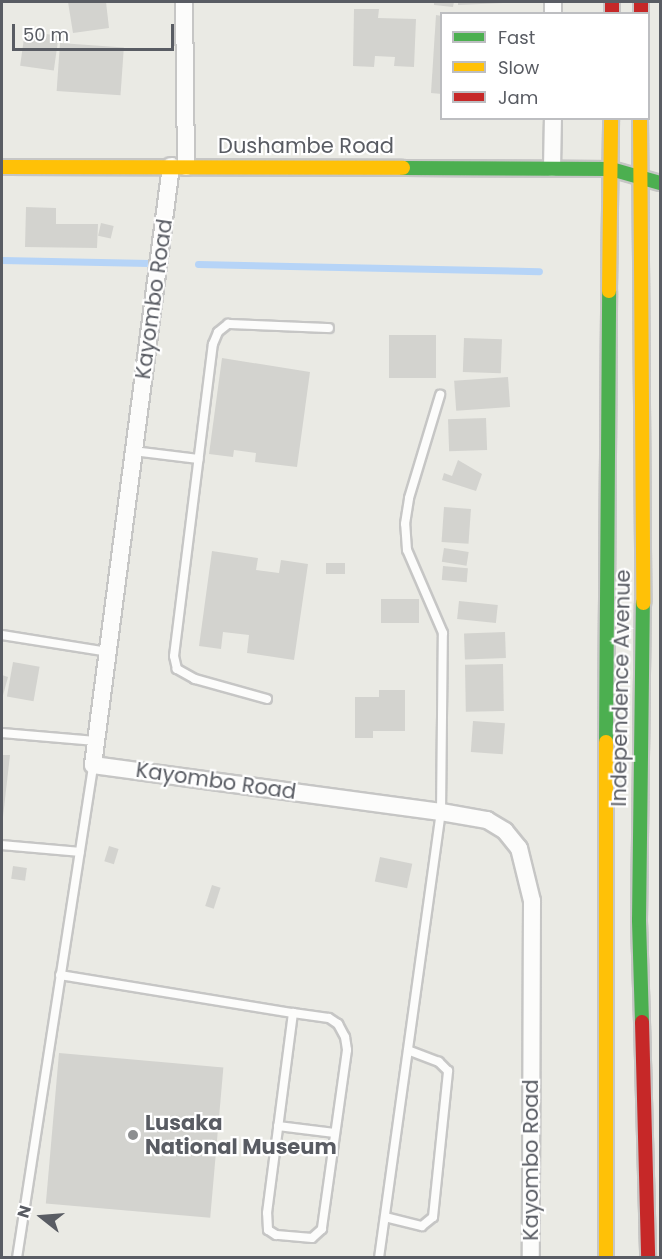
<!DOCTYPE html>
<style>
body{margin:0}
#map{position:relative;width:662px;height:1259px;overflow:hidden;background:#eaeae4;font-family:Poppins,sans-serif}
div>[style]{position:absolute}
.stream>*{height:7px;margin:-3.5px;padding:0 3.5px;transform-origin:3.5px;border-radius:3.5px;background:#b6d4f7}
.building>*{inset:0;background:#d3d3cf;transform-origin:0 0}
.roads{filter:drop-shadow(2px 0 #c6c6c5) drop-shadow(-2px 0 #c6c6c5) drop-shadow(0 2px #c6c6c5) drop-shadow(0 -2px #c6c6c5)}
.lane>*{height:8px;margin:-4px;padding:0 4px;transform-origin:4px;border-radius:4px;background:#fcfcfb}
.street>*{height:16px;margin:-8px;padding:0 8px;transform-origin:8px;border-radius:8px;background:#fcfcfb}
.fast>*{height:14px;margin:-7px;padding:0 7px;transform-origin:7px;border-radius:7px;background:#4caf50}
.slow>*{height:14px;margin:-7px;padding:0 7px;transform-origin:7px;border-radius:7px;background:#ffc107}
.jam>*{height:14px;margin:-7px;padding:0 7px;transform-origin:7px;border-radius:7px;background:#c62828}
.dots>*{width:16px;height:16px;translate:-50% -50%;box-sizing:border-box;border:3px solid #fff;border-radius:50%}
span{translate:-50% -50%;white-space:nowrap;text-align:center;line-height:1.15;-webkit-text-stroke:4.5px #fff;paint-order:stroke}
.street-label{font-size:21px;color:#595c63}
.poi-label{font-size:21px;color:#595c63;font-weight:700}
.left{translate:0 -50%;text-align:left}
.frame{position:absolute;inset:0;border:3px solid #595c63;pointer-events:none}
.legend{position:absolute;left:440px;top:12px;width:210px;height:108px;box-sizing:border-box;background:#fff;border:2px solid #bdbec1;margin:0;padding:8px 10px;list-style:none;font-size:18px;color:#595c63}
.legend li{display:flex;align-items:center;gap:12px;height:30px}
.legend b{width:30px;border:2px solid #bdbec1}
.north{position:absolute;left:12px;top:1187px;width:60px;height:60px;-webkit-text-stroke:4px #fff;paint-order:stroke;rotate:287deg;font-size:16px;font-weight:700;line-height:24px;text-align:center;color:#595c63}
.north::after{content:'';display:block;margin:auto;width:21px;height:27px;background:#595c63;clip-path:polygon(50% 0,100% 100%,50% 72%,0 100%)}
.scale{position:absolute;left:12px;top:24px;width:162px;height:27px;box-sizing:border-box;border:3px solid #595c63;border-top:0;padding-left:8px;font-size:18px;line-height:21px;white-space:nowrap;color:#595c63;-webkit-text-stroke:4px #fff;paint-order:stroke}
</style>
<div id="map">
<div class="stream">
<div style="left:2px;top:260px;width:147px;rotate:1.2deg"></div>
<div style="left:198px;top:264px;width:341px;rotate:1.2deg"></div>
</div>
<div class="building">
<div style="clip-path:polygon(68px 2px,106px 2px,109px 28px,73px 33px)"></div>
<div style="clip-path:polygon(434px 2px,454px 2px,453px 7px,434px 5px)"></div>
<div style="clip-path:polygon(458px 2px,503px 2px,503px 3px,458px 5px)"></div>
<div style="clip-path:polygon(354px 9px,379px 9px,378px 18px,416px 19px,414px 67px,394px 66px,395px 57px,375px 56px,374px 67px,353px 66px)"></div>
<div style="clip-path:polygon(436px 15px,442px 16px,442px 94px,431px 93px)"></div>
<div style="left:25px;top:31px;width:34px;height:35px;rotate:8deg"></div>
<div style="left:60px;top:43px;width:64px;height:48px;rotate:4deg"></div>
<div style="clip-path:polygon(26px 207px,56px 208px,56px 224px,98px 224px,97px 248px,25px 247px)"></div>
<div style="left:101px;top:223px;width:13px;height:13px;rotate:13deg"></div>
<div style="left:436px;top:335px;width:43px;height:47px;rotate:90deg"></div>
<div style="left:464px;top:338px;width:38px;height:34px;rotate:2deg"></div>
<div style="clip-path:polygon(222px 358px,310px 372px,297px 467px,255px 462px,256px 453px,234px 450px,233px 457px,209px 454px)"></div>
<div style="left:508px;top:377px;width:30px;height:54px;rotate:86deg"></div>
<div style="left:486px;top:418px;width:32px;height:38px;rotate:88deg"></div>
<div style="clip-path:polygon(458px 460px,482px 474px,476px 491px,442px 480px,444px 473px,452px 476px)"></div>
<div style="left:444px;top:507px;width:27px;height:35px;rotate:4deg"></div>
<div style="left:444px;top:548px;width:25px;height:14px;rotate:9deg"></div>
<div style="clip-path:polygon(212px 551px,258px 558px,256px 570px,279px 573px,281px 560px,308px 564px,294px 660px,247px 653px,249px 635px,223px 632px,221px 649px,199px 646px)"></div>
<div style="left:326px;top:563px;width:19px;height:11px"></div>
<div style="left:443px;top:566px;width:25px;height:14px;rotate:5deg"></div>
<div style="left:381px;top:599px;width:38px;height:24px"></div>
<div style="left:459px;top:601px;width:39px;height:18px;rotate:6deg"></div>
<div style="left:505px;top:632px;width:26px;height:41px;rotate:88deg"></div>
<div style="left:13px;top:662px;width:27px;height:35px;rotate:10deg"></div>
<div style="left:503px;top:664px;width:47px;height:38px;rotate:89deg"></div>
<div style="clip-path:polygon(2px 675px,8px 677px,2px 699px)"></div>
<div style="clip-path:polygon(379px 690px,405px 690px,405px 731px,373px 731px,373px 738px,355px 738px,355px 697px,379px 697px)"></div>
<div style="left:473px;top:721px;width:32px;height:31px;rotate:4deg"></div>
<div style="clip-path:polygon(2px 755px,10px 755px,3px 817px,2px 817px)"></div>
<div style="left:109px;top:846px;width:10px;height:16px;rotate:17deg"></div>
<div style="left:380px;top:857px;width:33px;height:25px;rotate:12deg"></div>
<div style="left:13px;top:866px;width:14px;height:13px;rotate:8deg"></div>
<div style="left:212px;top:885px;width:9px;height:22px;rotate:18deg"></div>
<div style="left:59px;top:1053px;width:165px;height:151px;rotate:5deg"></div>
</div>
<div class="roads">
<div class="lane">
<div style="left:133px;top:451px;width:66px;rotate:6.9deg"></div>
<div style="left:2px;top:635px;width:107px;rotate:9.1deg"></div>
<div style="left:267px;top:699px;width:75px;rotate:-164.5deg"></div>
<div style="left:195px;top:679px;width:21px;rotate:-151deg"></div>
<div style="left:177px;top:669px;width:13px;rotate:-103deg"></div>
<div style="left:174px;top:656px;width:314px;rotate:-82.9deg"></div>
<div style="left:213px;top:344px;width:13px;rotate:-67deg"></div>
<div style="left:218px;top:332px;width:13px;rotate:-39deg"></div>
<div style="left:228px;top:324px;width:101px;rotate:2.3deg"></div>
<div style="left:2px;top:733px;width:94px;rotate:4.9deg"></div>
<div style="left:2px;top:845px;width:78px;rotate:5.1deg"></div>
<div style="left:60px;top:975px;width:236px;rotate:9.3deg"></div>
<div style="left:293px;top:1013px;width:36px;rotate:8deg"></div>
<div style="left:329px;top:1018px;width:11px;rotate:34deg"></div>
<div style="left:338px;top:1024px;width:15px;rotate:62deg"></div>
<div style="left:345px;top:1037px;width:13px;rotate:81deg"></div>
<div style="left:347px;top:1050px;width:181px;rotate:98deg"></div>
<div style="left:322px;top:1229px;width:13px;rotate:138deg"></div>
<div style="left:312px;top:1238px;width:36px;rotate:-175deg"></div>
<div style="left:276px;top:1235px;width:9px;rotate:-148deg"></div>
<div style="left:268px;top:1230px;width:17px;rotate:-93deg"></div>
<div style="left:267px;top:1213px;width:202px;rotate:-82.6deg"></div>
<div style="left:278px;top:1126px;width:57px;rotate:7deg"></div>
<div style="left:385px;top:1217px;width:38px;rotate:14deg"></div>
<div style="left:422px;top:1226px;width:14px;rotate:-39deg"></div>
<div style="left:433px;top:1217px;width:147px;rotate:-84.1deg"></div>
<div style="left:448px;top:1071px;width:13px;rotate:-135deg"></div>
<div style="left:439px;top:1062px;width:33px;rotate:-159deg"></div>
<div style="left:17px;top:1258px;width:499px;rotate:-81.2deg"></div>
<div style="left:379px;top:1258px;width:450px;rotate:-82.1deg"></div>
<div style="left:441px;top:812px;width:179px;rotate:-89.4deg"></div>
<div style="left:443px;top:633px;width:90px;rotate:-113.4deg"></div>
<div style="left:407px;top:550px;width:26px;rotate:-94deg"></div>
<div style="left:405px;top:524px;width:26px;rotate:-81deg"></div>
<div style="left:409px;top:498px;width:108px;rotate:-73.2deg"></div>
</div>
<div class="street">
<div style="left:184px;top:2px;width:165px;rotate:89.3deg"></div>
<div style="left:553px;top:14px;width:12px;rotate:-90deg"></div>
<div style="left:171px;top:166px;width:604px;rotate:97.42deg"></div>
<div style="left:93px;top:765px;width:351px;rotate:7.7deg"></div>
<div style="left:441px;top:812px;width:47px;rotate:9.9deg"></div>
<div style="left:487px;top:820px;width:21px;rotate:31deg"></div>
<div style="left:505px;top:831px;width:22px;rotate:51deg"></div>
<div style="left:519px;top:848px;width:55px;rotate:76.2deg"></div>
<div style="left:532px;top:901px;width:357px;rotate:90.2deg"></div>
<div style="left:552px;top:168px;width:50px;rotate:-88.9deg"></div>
</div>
<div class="fast">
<div style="left:403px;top:168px;width:208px;rotate:0.3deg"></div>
<div style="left:611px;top:169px;width:51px;rotate:15.9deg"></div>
<div style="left:606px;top:742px;width:451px;rotate:-89.6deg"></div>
<div style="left:642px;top:1022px;width:102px;rotate:-91.7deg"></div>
<div style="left:639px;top:920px;width:317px;rotate:-89.3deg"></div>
</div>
<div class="slow">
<div style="left:640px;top:118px;width:485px;rotate:89.6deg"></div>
<div style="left:2px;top:167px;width:401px;rotate:0.1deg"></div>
<div style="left:609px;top:291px;width:173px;rotate:-89.3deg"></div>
<div style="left:606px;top:742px;width:516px;rotate:90deg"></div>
</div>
<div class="jam">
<div style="left:612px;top:2px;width:12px;rotate:90deg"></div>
<div style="left:641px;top:2px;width:12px;rotate:90deg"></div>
<div style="left:642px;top:1022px;width:236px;rotate:88.5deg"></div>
</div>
</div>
<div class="dots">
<div style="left:133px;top:1135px;background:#8c8e90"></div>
</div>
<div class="street-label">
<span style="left:306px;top:146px">Dushambe Road</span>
<span style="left:154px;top:299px;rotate:-82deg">Kayombo Road</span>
<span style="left:621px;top:688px;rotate:-89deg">Independence Avenue</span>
<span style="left:216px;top:781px;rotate:8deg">Kayombo Road</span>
<span style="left:531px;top:1160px;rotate:-90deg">Kayombo Road</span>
</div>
<div class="poi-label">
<span class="left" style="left:145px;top:1135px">Lusaka<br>National Museum</span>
</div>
<div class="frame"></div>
<ul class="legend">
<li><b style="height:8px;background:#4caf50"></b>Fast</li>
<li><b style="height:8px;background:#ffc107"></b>Slow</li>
<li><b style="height:8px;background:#c62828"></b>Jam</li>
</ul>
<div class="north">N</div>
<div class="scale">50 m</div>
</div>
